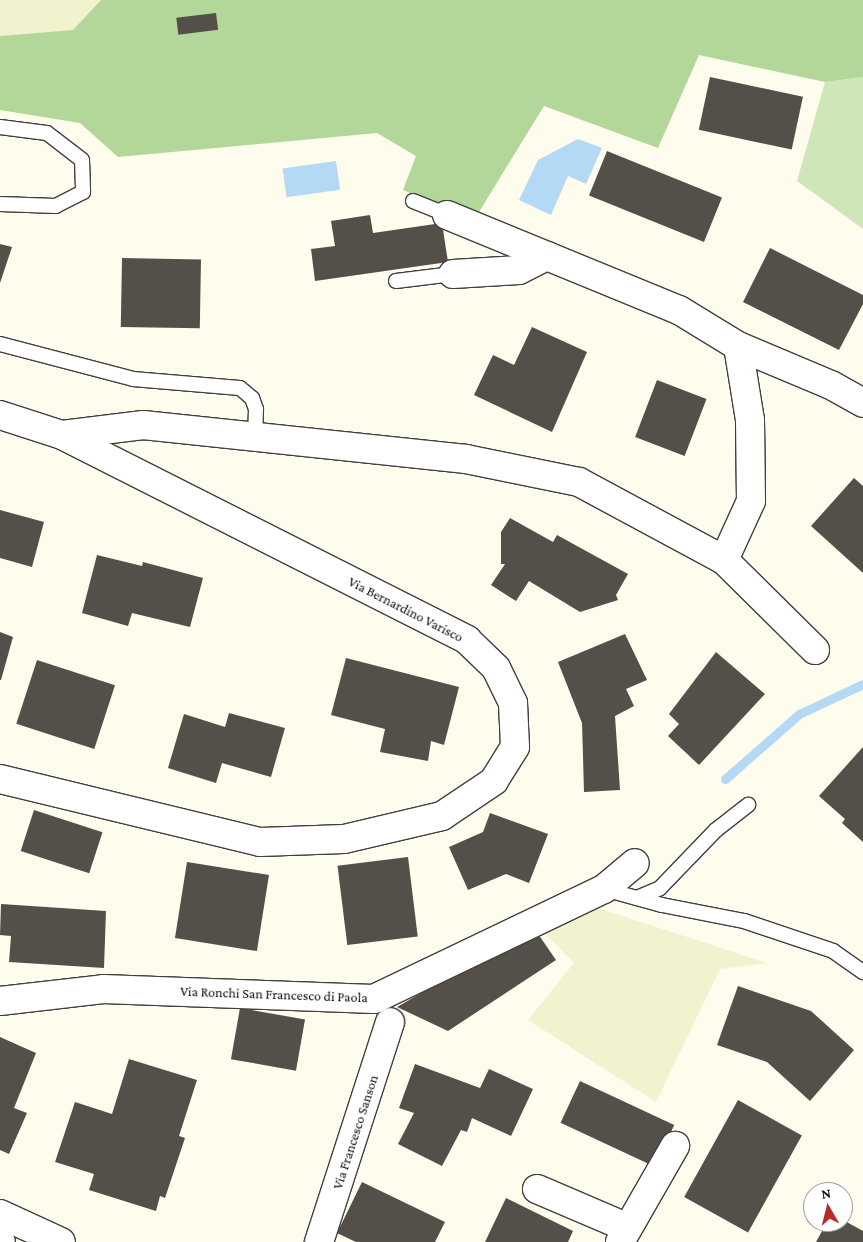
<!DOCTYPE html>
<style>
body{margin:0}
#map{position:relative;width:863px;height:1242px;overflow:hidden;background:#fefced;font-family:"Crimson Pro",serif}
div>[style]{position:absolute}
.farmland>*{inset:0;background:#f3f2cf}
.green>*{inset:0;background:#cfe7b8}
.forest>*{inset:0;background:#b2d798}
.water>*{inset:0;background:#b4d9f4;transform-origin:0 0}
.stream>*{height:9px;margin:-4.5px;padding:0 4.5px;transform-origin:4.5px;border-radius:4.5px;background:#b4d9f4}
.building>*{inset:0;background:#554f4a;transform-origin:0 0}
.roads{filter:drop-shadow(1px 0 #404040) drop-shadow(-1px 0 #404040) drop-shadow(0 1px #404040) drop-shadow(0 -1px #404040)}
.lane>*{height:14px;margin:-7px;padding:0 7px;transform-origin:7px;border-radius:7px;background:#fff}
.street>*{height:28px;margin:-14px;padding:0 14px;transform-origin:14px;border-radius:14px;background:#fff}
span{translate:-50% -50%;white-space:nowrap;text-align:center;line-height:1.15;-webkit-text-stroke:5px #fff;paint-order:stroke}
.street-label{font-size:14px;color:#0d0d0d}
.north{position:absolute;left:803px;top:1182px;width:50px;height:50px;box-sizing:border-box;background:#fff;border:1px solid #9e9e9e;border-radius:50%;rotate:352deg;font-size:14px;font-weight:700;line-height:20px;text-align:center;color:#0d0d0d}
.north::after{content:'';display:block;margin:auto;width:18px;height:22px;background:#b82a2a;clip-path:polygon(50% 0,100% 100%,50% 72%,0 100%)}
</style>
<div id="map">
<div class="farmland">
<div style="clip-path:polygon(0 0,101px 0,73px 30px,0 36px)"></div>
<div style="clip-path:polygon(586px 904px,767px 963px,720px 969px,656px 1102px,528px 1020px,574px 963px,540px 928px)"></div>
</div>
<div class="green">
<div style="clip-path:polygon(863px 77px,863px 229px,797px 181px,825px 82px)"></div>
</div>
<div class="forest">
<div style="clip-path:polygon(101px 0,863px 0,863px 77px,825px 82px,699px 55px,658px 148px,544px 106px,474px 220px,403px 190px,416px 156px,377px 133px,118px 157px,80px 123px,0 110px,0 36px,73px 30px)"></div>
</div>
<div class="water">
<div style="clip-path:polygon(578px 139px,602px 148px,586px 184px,568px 176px,551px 215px,519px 200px,538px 160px)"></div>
<div style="left:336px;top:161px;width:29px;height:54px;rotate:82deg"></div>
</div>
<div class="stream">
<div style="left:725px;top:779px;width:98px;rotate:-41.3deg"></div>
<div style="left:799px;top:714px;width:71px;rotate:-25.1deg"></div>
</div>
<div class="building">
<div style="left:216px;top:13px;width:17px;height:40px;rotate:83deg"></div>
<div style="left:710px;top:77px;width:95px;height:54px;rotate:12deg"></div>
<div style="left:607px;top:151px;width:124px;height:48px;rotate:22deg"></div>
<div style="clip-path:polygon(370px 215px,373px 233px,442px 223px,448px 262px,315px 281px,311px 249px,335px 246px,331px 221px)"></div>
<div style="clip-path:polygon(0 244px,12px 247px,0 283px)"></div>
<div style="clip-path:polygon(770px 248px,863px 295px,863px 304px,839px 350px,743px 302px)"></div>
<div style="left:122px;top:258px;width:79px;height:69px;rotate:1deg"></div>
<div style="clip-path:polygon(532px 327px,587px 352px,552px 432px,474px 395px,493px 355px,514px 365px)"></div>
<div style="left:657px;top:380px;width:53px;height:61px;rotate:21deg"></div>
<div style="clip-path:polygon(854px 478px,863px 486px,863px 573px,811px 526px)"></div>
<div style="clip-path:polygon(0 510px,44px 522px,32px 567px,0 558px)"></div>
<div style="clip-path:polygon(510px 518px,553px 542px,557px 535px,628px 574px,616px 595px,618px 600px,580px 612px,529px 581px,516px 601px,491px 585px,505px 564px,501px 564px,501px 532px)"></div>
<div style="clip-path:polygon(97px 555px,142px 566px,143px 562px,203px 578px,190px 627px,132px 613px,128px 626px,82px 613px)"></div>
<div style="clip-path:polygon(0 632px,13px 637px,1px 680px,0 680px)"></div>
<div style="clip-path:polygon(625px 634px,647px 680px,626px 689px,634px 706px,615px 716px,620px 790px,584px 792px,582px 723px,558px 662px)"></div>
<div style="clip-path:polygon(716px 652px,765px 694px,699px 765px,668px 736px,679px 724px,669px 714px)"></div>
<div style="clip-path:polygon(346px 658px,459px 687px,444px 745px,431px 741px,428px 761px,380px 752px,385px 729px,331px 715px)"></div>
<div style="left:37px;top:660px;width:82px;height:67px;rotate:18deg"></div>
<div style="clip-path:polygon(229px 713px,285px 728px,271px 777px,222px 763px,216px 783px,168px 768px,184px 714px,225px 727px)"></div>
<div style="clip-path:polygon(863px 747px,863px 842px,842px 823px,845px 819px,819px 796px)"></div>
<div style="left:34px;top:810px;width:72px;height:43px;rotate:18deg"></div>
<div style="clip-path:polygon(490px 813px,548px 834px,529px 883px,506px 874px,468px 890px,449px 847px,483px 832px)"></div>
<div style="left:408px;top:857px;width:80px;height:71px;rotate:83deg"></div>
<div style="left:187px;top:862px;width:83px;height:77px;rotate:9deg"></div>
<div style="clip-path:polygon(1px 904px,106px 911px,104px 968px,9px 962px,11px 936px,0 935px)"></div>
<div style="clip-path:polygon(534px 928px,556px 960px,448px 1031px,397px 1007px)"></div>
<div style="clip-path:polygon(738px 986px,811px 1011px,854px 1050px,810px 1101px,767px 1062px,717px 1045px)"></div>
<div style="left:240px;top:1008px;width:66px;height:52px;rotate:10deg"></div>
<div style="clip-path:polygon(0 1037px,36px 1053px,14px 1108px,27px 1113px,9px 1154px,0 1150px)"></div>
<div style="clip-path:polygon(129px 1059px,197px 1080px,179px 1136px,185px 1138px,165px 1198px,160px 1196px,156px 1211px,89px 1190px,94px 1174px,55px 1162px,75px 1102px,112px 1114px)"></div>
<div style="clip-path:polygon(415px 1064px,480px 1088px,489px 1069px,533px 1089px,511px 1136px,472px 1118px,467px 1132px,461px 1130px,442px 1166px,398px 1144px,414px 1113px,399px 1108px)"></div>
<div style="left:580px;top:1081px;width:104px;height:46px;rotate:25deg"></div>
<div style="left:738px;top:1100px;width:73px;height:111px;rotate:29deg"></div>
<div style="clip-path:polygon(362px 1182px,445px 1222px,435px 1242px,356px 1242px,337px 1233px)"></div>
<div style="clip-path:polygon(506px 1198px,573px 1231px,568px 1242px,485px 1242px)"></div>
<div style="clip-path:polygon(843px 1220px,863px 1231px,863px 1242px,816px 1242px,827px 1222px)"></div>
</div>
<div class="roads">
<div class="lane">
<div style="left:0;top:127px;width:47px;rotate:7.3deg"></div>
<div style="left:47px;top:133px;width:44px;rotate:37.6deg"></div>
<div style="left:82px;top:160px;width:32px;rotate:88deg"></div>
<div style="left:83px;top:192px;width:30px;rotate:153deg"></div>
<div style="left:56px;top:206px;width:56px;rotate:-178deg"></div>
<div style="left:413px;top:201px;width:37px;rotate:22deg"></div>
<div style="left:396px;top:281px;width:57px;rotate:-7deg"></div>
<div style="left:0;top:344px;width:138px;rotate:14.7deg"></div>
<div style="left:133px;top:379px;width:107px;rotate:4.8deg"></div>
<div style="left:240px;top:388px;width:16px;rotate:40deg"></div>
<div style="left:252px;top:398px;width:12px;rotate:70deg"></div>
<div style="left:256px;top:409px;width:28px;rotate:92deg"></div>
<div style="left:604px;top:889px;width:60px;rotate:15.4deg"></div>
<div style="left:662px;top:905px;width:84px;rotate:11deg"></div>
<div style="left:744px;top:921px;width:94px;rotate:18.6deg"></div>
<div style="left:833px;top:951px;width:37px;rotate:35deg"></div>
<div style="left:637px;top:898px;width:25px;rotate:-23deg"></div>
<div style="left:660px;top:888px;width:81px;rotate:-46deg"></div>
<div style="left:716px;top:830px;width:41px;rotate:-38deg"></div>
</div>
<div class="street">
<div style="left:447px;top:215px;width:251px;rotate:22.3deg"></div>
<div style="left:679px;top:310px;width:69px;rotate:31.4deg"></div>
<div style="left:738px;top:346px;width:101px;rotate:22.8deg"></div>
<div style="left:831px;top:385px;width:37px;rotate:29deg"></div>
<div style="left:453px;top:274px;width:66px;rotate:-3.5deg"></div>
<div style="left:519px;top:270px;width:31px;rotate:-27deg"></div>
<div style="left:0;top:415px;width:65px;rotate:17.9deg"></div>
<div style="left:62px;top:435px;width:454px;rotate:26.8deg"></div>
<div style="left:467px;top:640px;width:40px;rotate:44deg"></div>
<div style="left:496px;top:668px;width:39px;rotate:64deg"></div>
<div style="left:513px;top:703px;width:44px;rotate:87.4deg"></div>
<div style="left:515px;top:747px;width:40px;rotate:122deg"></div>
<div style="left:494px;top:781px;width:63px;rotate:146.1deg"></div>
<div style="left:442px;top:816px;width:101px;rotate:166.8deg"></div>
<div style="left:344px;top:839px;width:84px;rotate:178deg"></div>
<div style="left:260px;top:842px;width:268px;rotate:-166.4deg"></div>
<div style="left:62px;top:435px;width:82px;rotate:-7deg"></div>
<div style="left:143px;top:425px;width:325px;rotate:6deg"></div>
<div style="left:466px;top:459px;width:115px;rotate:11.5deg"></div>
<div style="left:579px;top:482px;width:165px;rotate:28.3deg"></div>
<div style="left:724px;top:560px;width:128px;rotate:44.7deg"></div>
<div style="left:724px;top:560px;width:65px;rotate:-65.4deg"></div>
<div style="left:751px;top:501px;width:81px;rotate:-90.7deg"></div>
<div style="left:750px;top:420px;width:75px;rotate:-99.2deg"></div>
<div style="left:0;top:1001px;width:104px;rotate:-6.6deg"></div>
<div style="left:103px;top:989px;width:271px;rotate:2.1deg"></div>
<div style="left:374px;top:999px;width:255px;rotate:-25.6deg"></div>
<div style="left:604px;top:889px;width:40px;rotate:-40deg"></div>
<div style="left:537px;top:1189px;width:97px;rotate:23.1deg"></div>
<div style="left:0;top:1214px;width:67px;rotate:24.7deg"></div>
<div style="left:0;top:1241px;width:1px;rotate:45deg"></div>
<div style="left:319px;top:1242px;width:231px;rotate:-72.1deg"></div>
<div style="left:620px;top:1242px;width:111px;rotate:-60.2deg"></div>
</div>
</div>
<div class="street-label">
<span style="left:406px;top:609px;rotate:27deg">Via Bernardino Varisco</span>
<span style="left:274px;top:994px;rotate:2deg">Via Ronchi San Francesco di Paola</span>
<span style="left:355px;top:1132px;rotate:-72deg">Via Francesco Sanson</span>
</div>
<div class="north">N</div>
</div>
